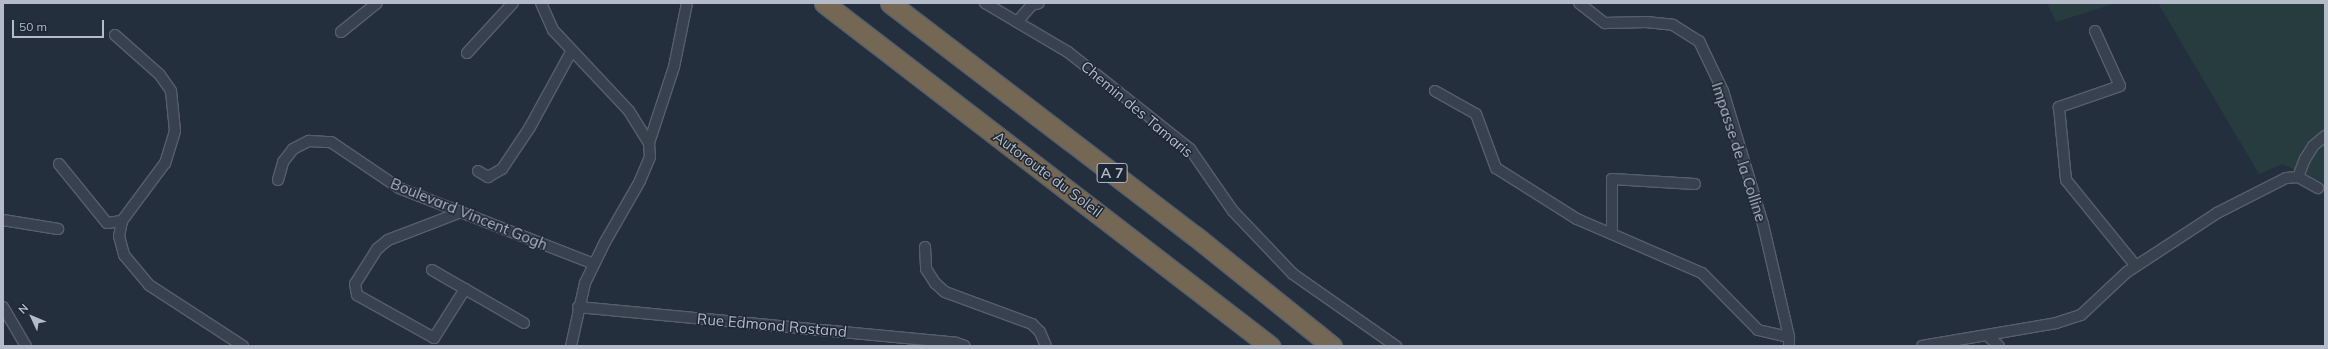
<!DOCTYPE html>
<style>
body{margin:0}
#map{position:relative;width:2328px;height:349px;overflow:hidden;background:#242f3e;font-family:Mulish,sans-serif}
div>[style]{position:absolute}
.green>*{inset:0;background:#263c3f}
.roads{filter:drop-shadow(1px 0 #565f6c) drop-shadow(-1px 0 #565f6c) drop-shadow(0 1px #565f6c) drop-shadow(0 -1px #565f6c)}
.minor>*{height:10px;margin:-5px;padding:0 5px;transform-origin:5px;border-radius:5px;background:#38414e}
.motorway>*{height:19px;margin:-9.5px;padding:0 9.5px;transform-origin:9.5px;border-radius:9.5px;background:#746855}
span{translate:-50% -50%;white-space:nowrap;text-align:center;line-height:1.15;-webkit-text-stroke:3px #1d2633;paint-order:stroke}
.shield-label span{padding:1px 3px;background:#1d2633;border:1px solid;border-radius:3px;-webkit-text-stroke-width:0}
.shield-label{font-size:14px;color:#b4bcc9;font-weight:700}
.street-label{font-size:15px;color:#b4bcc9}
.frame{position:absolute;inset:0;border:4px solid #b4bcc9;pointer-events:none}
.north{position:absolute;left:12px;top:297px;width:40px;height:40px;-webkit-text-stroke:3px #1d2633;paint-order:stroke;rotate:314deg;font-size:11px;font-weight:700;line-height:16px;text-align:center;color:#b4bcc9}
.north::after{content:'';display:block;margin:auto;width:14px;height:18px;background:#b4bcc9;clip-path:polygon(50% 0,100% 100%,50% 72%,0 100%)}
.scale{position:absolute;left:12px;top:20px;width:92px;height:18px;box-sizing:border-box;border:2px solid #b4bcc9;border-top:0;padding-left:5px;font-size:12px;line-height:14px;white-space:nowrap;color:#b4bcc9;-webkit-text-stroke:3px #1d2633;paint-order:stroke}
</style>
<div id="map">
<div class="green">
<div style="clip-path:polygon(2047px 3px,2116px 3px,2056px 22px)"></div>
<div style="clip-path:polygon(2158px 3px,2325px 3px,2325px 183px,2282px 164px,2259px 174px)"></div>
</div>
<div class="roads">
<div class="minor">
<div style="left:541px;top:3px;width:30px;rotate:66deg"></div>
<div style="left:553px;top:30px;width:111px;rotate:46.8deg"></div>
<div style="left:629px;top:111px;width:38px;rotate:58deg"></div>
<div style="left:649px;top:143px;width:14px;rotate:86deg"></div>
<div style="left:650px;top:157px;width:26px;rotate:113deg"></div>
<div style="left:640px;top:181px;width:70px;rotate:119.8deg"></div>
<div style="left:605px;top:242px;width:46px;rotate:116deg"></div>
<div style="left:585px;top:283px;width:65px;rotate:102.5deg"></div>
<div style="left:985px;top:3px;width:96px;rotate:30.6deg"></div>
<div style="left:1068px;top:52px;width:156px;rotate:38.5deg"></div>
<div style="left:1190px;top:149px;width:75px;rotate:55.3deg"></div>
<div style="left:1233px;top:211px;width:87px;rotate:46.4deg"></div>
<div style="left:1293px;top:274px;width:126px;rotate:35deg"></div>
<div style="left:1579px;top:3px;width:33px;rotate:38deg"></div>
<div style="left:1605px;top:23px;width:41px;rotate:-1.4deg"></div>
<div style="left:1646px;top:22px;width:27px;rotate:6deg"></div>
<div style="left:1673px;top:25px;width:31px;rotate:32deg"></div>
<div style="left:1699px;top:41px;width:55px;rotate:64.4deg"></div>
<div style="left:1723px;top:91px;width:139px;rotate:73.3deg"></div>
<div style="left:1763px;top:224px;width:116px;rotate:77deg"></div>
<div style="left:1789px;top:337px;width:9px;rotate:90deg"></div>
<div style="left:1017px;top:22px;width:23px;rotate:-49deg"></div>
<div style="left:1032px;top:5px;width:7px;rotate:-16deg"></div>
<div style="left:2095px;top:31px;width:60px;rotate:65.6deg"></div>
<div style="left:2120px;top:86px;width:65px;rotate:161deg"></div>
<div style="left:2059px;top:107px;width:73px;rotate:84.5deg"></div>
<div style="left:2066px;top:180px;width:111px;rotate:50.9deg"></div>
<div style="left:341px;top:32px;width:46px;rotate:-38.9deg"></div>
<div style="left:115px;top:35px;width:60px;rotate:41.6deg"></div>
<div style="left:160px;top:75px;width:19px;rotate:55deg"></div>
<div style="left:171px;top:91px;width:40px;rotate:84.3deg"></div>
<div style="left:175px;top:131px;width:34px;rotate:107deg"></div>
<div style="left:165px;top:163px;width:72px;rotate:126.6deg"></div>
<div style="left:122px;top:221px;width:15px;rotate:101deg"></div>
<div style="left:119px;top:236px;width:20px;rotate:75deg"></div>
<div style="left:124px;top:255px;width:39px;rotate:50deg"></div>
<div style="left:149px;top:285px;width:112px;rotate:33deg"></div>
<div style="left:467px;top:53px;width:68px;rotate:-47.4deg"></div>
<div style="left:1435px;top:91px;width:47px;rotate:29.3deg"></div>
<div style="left:1476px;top:114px;width:58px;rotate:69.7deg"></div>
<div style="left:1496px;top:168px;width:96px;rotate:32.2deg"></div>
<div style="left:1577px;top:219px;width:136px;rotate:23.4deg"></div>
<div style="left:1702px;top:273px;width:80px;rotate:45.5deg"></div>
<div style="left:1758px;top:330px;width:32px;rotate:13deg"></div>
<div style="left:649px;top:143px;width:80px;rotate:-71.8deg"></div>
<div style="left:674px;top:67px;width:65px;rotate:-78.5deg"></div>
<div style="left:59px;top:164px;width:76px;rotate:50.9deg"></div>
<div style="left:107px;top:223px;width:15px;rotate:-8deg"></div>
<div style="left:478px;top:171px;width:12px;rotate:31deg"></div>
<div style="left:488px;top:177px;width:16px;rotate:-30deg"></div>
<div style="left:502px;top:169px;width:50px;rotate:-56.3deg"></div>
<div style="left:530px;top:127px;width:85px;rotate:-61.3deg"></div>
<div style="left:2298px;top:177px;width:19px;rotate:-69deg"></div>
<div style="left:2305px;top:159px;width:15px;rotate:-58deg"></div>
<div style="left:2313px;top:146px;width:16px;rotate:-40deg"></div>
<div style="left:278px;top:180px;width:19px;rotate:-74deg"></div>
<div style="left:283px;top:162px;width:16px;rotate:-52deg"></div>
<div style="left:293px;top:149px;width:18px;rotate:-27deg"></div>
<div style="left:309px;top:141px;width:22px;rotate:3deg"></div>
<div style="left:331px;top:142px;width:82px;rotate:34.1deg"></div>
<div style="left:399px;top:188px;width:209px;rotate:21.3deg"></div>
<div style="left:3px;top:220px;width:56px;rotate:9.3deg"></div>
<div style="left:1612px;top:234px;width:55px;rotate:-90deg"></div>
<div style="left:1612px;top:179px;width:83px;rotate:3.4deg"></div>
<div style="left:925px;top:247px;width:22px;rotate:87deg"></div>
<div style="left:926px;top:269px;width:17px;rotate:57deg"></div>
<div style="left:935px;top:283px;width:13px;rotate:42deg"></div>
<div style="left:945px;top:292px;width:93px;rotate:20.2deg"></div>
<div style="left:1032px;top:324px;width:11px;rotate:45deg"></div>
<div style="left:1040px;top:332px;width:15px;rotate:67deg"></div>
<div style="left:432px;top:270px;width:38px;rotate:30deg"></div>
<div style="left:465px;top:289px;width:58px;rotate:122.3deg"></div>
<div style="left:434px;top:338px;width:88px;rotate:-150.8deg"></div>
<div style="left:357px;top:295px;width:11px;rotate:-100deg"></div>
<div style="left:355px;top:284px;width:41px;rotate:-57.8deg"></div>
<div style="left:377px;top:249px;width:14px;rotate:-39deg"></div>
<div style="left:388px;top:240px;width:78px;rotate:-21deg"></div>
<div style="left:465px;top:289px;width:68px;rotate:30deg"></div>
<div style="left:3px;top:307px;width:45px;rotate:59.5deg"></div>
<div style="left:578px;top:307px;width:380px;rotate:5.4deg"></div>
<div style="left:956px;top:343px;width:9px;rotate:18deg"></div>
<div style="left:1989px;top:337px;width:13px;rotate:42deg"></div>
<div style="left:1922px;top:346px;width:136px;rotate:-9.7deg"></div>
<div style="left:2056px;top:323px;width:26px;rotate:-18deg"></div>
<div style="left:2081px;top:315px;width:63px;rotate:-43.1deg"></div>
<div style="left:2127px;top:272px;width:108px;rotate:-33.2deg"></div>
<div style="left:2217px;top:213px;width:77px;rotate:-26.9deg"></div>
<div style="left:2286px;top:178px;width:12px;rotate:-5deg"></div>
<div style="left:2298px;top:177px;width:23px;rotate:29deg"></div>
</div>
<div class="motorway">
<div style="left:824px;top:3px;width:563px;rotate:37.56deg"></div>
<div style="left:890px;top:3px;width:384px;rotate:37.4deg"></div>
<div style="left:1195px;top:236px;width:176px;rotate:38.8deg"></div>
</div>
</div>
<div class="shield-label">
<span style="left:1112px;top:173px">A 7</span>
</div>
<div class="street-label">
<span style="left:1137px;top:109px;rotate:40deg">Chemin des Tamaris</span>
<span style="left:1739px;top:152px;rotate:72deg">Impasse de la Colline</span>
<span style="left:1048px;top:174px;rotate:37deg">Autoroute du Soleil</span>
<span style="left:469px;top:214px;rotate:22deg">Boulevard Vincent Gogh</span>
<span style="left:772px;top:325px;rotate:5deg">Rue Edmond Rostand</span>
</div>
<div class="frame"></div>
<div class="north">N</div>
<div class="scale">50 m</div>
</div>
